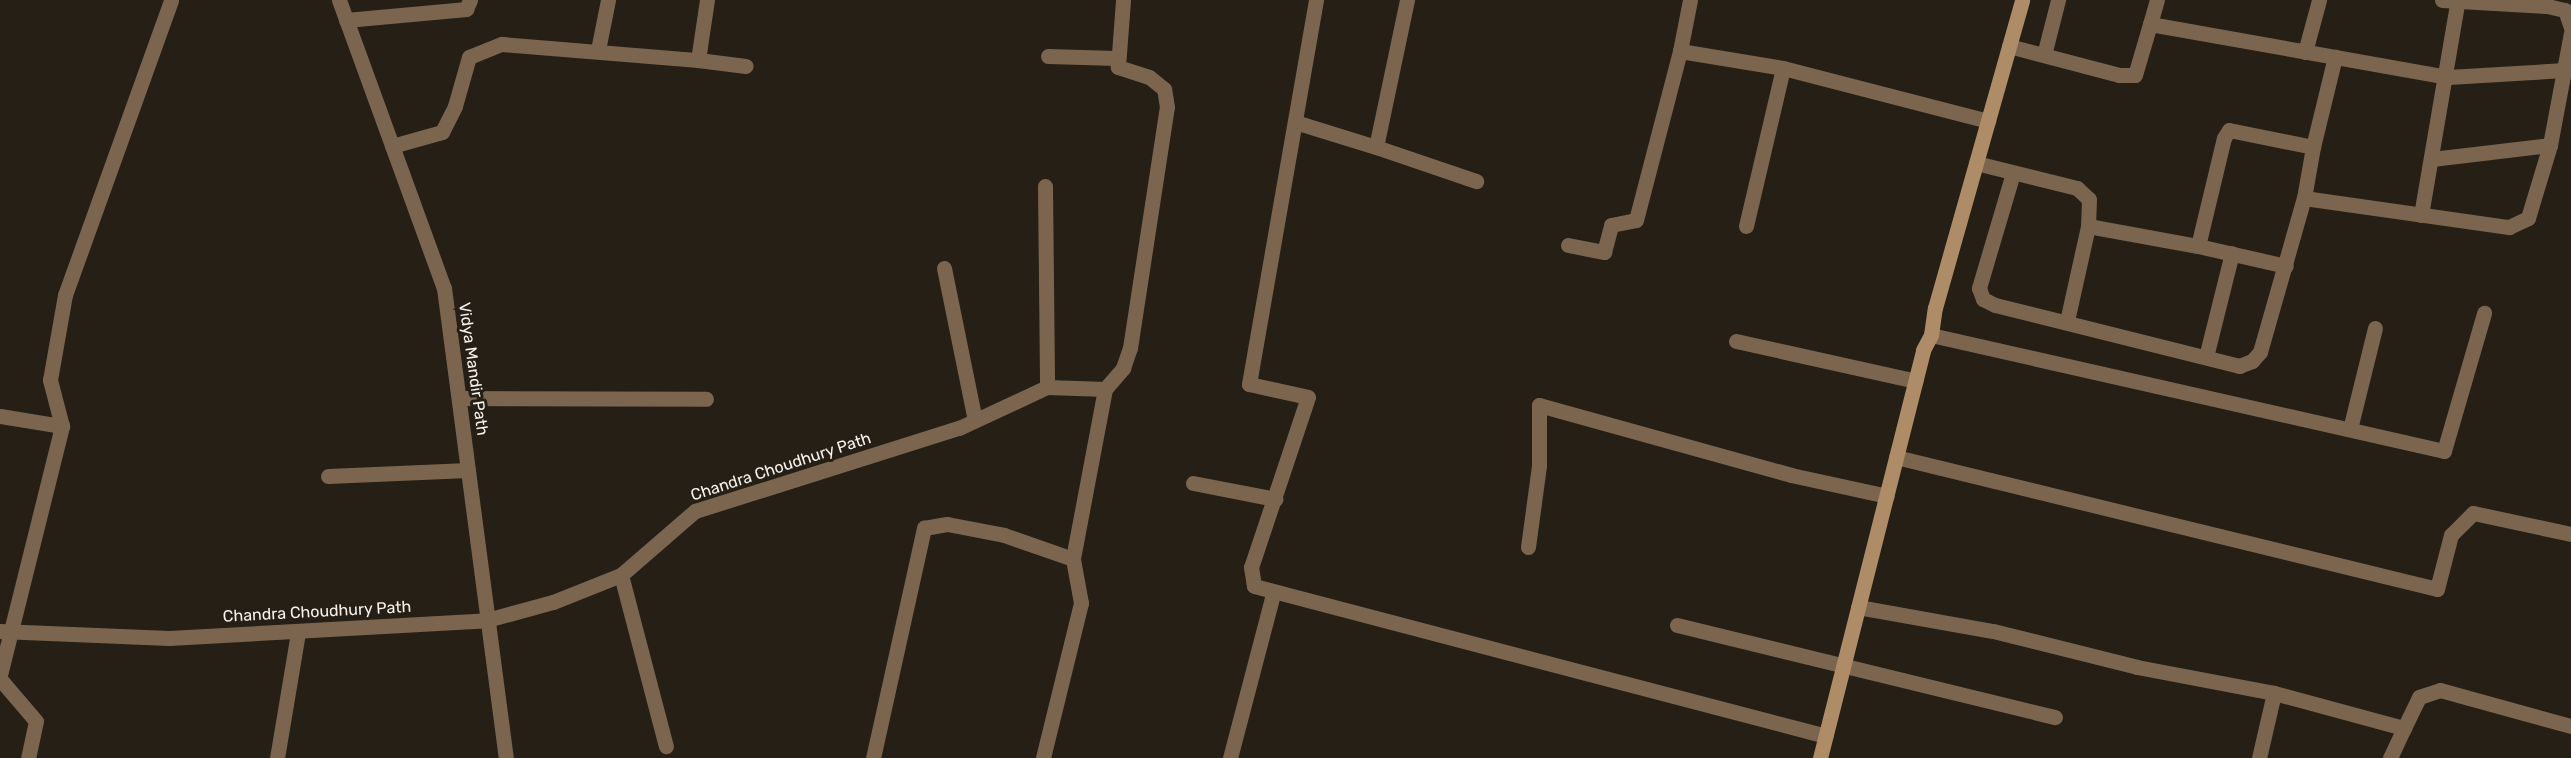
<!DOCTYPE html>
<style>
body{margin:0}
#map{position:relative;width:2571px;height:758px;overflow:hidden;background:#251f16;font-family:Rubik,sans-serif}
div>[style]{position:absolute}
.street>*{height:15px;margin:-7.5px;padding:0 7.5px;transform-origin:7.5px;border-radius:7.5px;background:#7b654f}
.secondary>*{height:15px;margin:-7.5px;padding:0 7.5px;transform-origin:7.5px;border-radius:7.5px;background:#af8c68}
span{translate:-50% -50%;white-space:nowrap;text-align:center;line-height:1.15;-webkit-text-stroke:6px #251f16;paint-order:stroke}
.street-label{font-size:16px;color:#f7f2ec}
</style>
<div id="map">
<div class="street">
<div style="left:339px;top:0;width:307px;rotate:70deg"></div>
<div style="left:444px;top:288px;width:474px;rotate:82.5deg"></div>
<div style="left:1316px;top:0;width:390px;rotate:99.9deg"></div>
<div style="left:1249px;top:384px;width:60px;rotate:12.4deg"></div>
<div style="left:1308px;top:397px;width:179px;rotate:108.5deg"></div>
<div style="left:1251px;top:567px;width:19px;rotate:81deg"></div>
<div style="left:1254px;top:586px;width:591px;rotate:14.69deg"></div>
<div style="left:1407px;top:0;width:150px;rotate:101.9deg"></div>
<div style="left:1376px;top:147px;width:106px;rotate:18.8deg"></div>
<div style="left:1690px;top:0;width:52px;rotate:101.1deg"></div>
<div style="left:1680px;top:51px;width:104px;rotate:9.4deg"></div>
<div style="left:1783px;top:68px;width:212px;rotate:14.5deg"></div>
<div style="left:2442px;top:0;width:105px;rotate:3.3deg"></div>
<div style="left:2547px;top:6px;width:18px;rotate:13deg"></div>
<div style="left:2565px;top:10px;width:18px;rotate:71deg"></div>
<div style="left:346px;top:20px;width:121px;rotate:-5.2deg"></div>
<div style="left:466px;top:9px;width:10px;rotate:-66deg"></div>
<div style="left:2150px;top:24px;width:25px;rotate:-74deg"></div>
<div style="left:2009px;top:46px;width:114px;rotate:14.8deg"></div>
<div style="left:2119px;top:75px;width:16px"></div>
<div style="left:2135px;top:75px;width:53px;rotate:-73.6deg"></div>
<div style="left:2150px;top:24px;width:303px;rotate:10.1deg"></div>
<div style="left:2448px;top:77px;width:117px;rotate:-3.4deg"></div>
<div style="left:598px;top:50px;width:51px;rotate:-78.7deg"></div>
<div style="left:2305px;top:52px;width:54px;rotate:-74.9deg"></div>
<div style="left:2044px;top:55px;width:57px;rotate:-75.7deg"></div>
<div style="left:1048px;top:56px;width:68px;rotate:1.7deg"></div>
<div style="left:698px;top:60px;width:48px;rotate:7.1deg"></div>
<div style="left:1295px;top:122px;width:85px;rotate:17.2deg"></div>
<div style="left:392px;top:146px;width:52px;rotate:-15.6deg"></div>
<div style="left:442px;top:132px;width:29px;rotate:-63deg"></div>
<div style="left:455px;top:106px;width:51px;rotate:-74.1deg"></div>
<div style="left:469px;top:57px;width:35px;rotate:-22deg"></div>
<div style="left:502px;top:44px;width:197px;rotate:4.7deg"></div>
<div style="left:698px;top:60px;width:61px;rotate:-81.5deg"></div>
<div style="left:2432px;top:159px;width:119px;rotate:-6.8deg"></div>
<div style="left:1976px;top:163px;width:104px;rotate:13.9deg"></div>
<div style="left:2077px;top:188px;width:16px;rotate:43deg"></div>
<div style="left:2089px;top:199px;width:27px;rotate:92deg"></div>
<div style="left:2088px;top:226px;width:112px;rotate:10.3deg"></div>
<div style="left:2198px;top:246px;width:90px;rotate:12.8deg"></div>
<div style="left:2013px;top:173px;width:120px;rotate:106.5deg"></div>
<div style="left:1979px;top:288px;width:12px;rotate:70deg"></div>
<div style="left:1983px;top:299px;width:13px;rotate:27deg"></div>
<div style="left:1995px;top:305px;width:252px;rotate:14deg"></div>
<div style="left:2239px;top:366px;width:14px;rotate:-21deg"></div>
<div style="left:2252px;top:361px;width:12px;rotate:-48deg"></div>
<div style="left:2260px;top:352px;width:160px;rotate:-74.1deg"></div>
<div style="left:2304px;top:198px;width:207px;rotate:8.1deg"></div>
<div style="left:2509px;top:227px;width:21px;rotate:-25deg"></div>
<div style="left:2528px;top:218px;width:76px;rotate:-73.2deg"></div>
<div style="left:2550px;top:145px;width:114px;rotate:-79.4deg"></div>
<div style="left:1045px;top:186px;width:201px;rotate:89.4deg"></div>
<div style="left:2304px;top:198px;width:52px;rotate:-80deg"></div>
<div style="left:2421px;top:215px;width:214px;rotate:-80.3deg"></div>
<div style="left:1746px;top:226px;width:162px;rotate:-76.8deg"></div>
<div style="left:1568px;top:245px;width:37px;rotate:11deg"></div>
<div style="left:1604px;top:252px;width:28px;rotate:-75deg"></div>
<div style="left:1611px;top:225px;width:25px;rotate:-11deg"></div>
<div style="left:1636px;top:220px;width:175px;rotate:-75.4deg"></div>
<div style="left:2198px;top:246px;width:111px;rotate:-76.5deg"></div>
<div style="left:2224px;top:138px;width:9px;rotate:-58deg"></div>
<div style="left:2229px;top:130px;width:86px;rotate:11.4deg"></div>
<div style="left:2313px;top:147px;width:93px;rotate:-76.3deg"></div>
<div style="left:944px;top:268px;width:155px;rotate:78.5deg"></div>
<div style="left:2067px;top:321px;width:97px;rotate:-77.5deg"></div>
<div style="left:1931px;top:335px;width:526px;rotate:12.74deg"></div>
<div style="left:2444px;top:451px;width:144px;rotate:-73.8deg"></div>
<div style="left:1736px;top:341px;width:184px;rotate:12.5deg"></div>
<div style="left:2206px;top:357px;width:107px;rotate:-76deg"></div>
<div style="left:1105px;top:389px;width:28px;rotate:-49deg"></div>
<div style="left:1123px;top:368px;width:21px;rotate:-71deg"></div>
<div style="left:1130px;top:348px;width:244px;rotate:-81.3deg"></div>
<div style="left:1167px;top:107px;width:18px;rotate:-99deg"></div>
<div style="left:1164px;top:89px;width:19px;rotate:-141deg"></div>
<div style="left:1149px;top:77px;width:33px;rotate:-162deg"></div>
<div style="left:1118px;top:67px;width:67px;rotate:-85.7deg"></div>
<div style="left:459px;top:398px;width:247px;rotate:0.2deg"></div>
<div style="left:0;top:416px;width:63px;rotate:9.2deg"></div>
<div style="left:2350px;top:429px;width:104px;rotate:-76.1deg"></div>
<div style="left:1896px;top:457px;width:557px;rotate:13.71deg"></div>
<div style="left:2437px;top:589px;width:56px;rotate:-75.5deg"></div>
<div style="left:2451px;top:535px;width:31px;rotate:-45deg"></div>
<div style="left:2473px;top:513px;width:100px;rotate:12.1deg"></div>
<div style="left:328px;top:476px;width:140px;rotate:-2.5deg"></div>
<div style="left:1193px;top:483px;width:84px;rotate:11deg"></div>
<div style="left:1528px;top:547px;width:82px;rotate:-82.3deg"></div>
<div style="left:1539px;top:466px;width:61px;rotate:-90deg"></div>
<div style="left:1539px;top:405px;width:262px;rotate:15.5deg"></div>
<div style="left:1791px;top:475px;width:98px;rotate:12.3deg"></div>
<div style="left:621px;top:575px;width:177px;rotate:75.3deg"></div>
<div style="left:1858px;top:607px;width:137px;rotate:10.1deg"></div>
<div style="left:1993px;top:631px;width:148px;rotate:14deg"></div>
<div style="left:2137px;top:667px;width:139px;rotate:10.7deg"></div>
<div style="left:2274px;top:693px;width:135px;rotate:15.1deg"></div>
<div style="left:2404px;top:728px;width:34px;rotate:-64deg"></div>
<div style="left:2419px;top:697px;width:22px;rotate:-18deg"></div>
<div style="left:2440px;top:690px;width:136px;rotate:15.4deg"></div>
<div style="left:1677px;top:625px;width:389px;rotate:13.7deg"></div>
<div style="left:0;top:631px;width:169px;rotate:2.4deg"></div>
<div style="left:169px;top:638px;width:319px;rotate:-3.2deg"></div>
<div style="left:487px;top:620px;width:68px;rotate:-15.3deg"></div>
<div style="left:553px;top:602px;width:73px;rotate:-21.7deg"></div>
<div style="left:621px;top:575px;width:98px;rotate:-40.9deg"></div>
<div style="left:695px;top:511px;width:277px;rotate:-17.5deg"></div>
<div style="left:959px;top:428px;width:97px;rotate:-25deg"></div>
<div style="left:1047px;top:387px;width:58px;rotate:2deg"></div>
<div style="left:1105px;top:389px;width:173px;rotate:100.7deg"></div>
<div style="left:1073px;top:559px;width:45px;rotate:79.7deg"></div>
<div style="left:1081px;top:603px;width:160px;rotate:103.8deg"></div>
<div style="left:0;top:675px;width:257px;rotate:-76deg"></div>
<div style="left:62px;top:426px;width:48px;rotate:-104.6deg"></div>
<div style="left:50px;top:380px;width:86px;rotate:-80deg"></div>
<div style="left:65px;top:295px;width:313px;rotate:-70.2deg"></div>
<div style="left:0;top:679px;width:55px;rotate:49.4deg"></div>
<div style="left:36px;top:721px;width:38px;rotate:102deg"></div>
<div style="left:277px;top:758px;width:128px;rotate:-80.5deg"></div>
<div style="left:873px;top:758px;width:236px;rotate:-77.5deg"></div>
<div style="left:924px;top:528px;width:23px;rotate:-10deg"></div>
<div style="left:947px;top:524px;width:58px;rotate:10.9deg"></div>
<div style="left:1004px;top:535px;width:73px;rotate:19.2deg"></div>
<div style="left:1230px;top:758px;width:170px;rotate:-75.3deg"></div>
<div style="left:2259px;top:758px;width:67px;rotate:-77deg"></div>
<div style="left:2390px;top:758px;width:33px;rotate:-65deg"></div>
</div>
<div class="secondary">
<div style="left:1820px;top:758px;width:421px;rotate:-75.8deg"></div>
<div style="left:1923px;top:350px;width:17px;rotate:-62deg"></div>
<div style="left:1931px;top:335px;width:27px;rotate:-82deg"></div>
<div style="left:1935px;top:308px;width:320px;rotate:-74.2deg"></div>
</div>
<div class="street-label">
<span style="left:473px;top:369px;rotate:82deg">Vidya Mandir Path</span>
<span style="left:781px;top:467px;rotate:-18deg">Chandra Choudhury Path</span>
<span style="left:317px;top:612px;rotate:-3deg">Chandra Choudhury Path</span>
</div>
</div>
